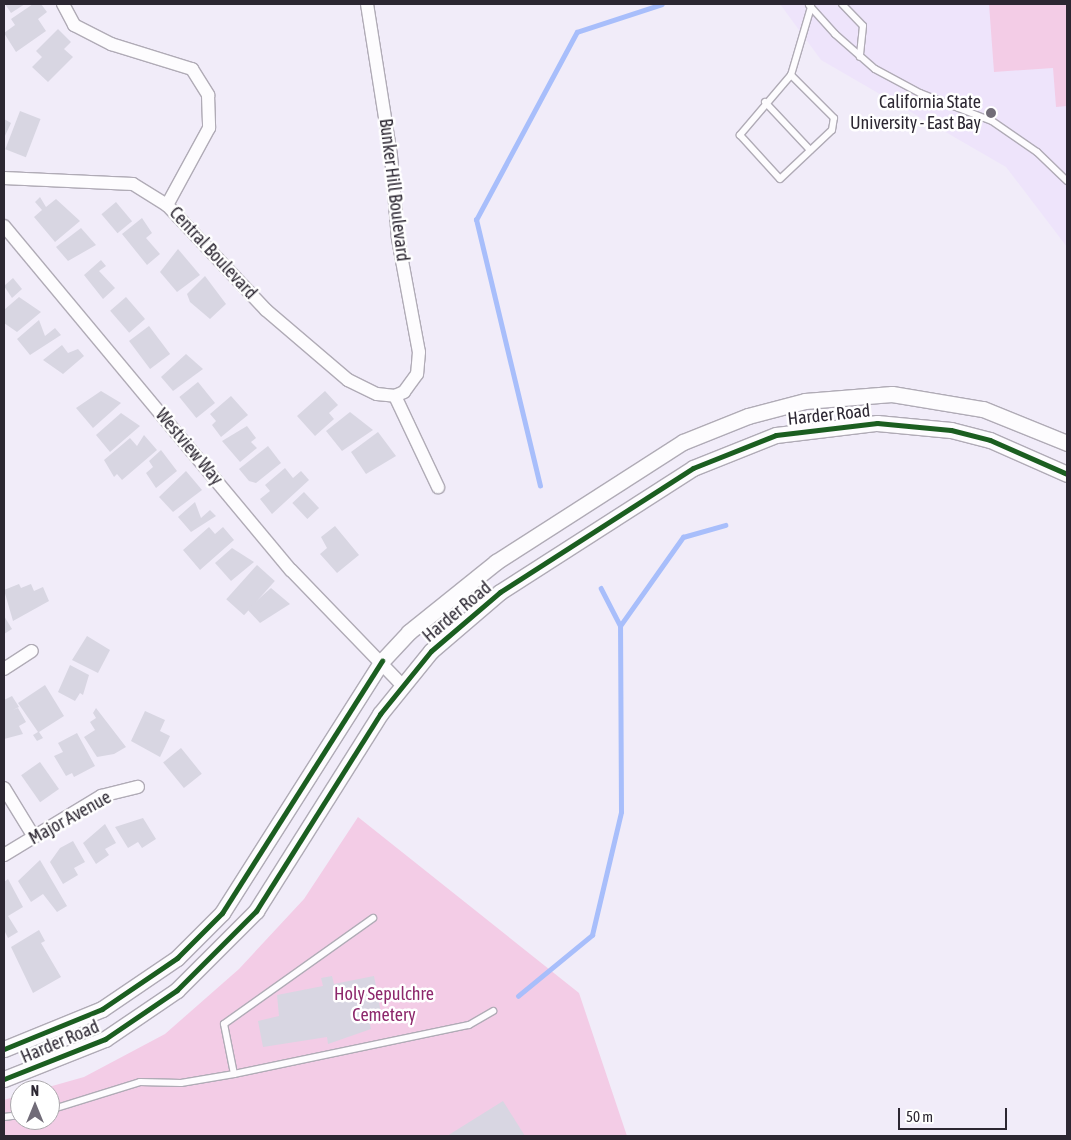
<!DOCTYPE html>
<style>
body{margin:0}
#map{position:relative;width:1071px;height:1140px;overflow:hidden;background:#f1ecf9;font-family:"Asap Condensed",sans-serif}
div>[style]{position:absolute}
.built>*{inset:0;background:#eee4fb}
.green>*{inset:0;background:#f3cce6}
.stream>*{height:4.5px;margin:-2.25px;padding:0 2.25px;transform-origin:2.25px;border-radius:2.25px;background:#a8befb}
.building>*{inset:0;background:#d8d6e2;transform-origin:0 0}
.roads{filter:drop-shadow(1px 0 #b0abb6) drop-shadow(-1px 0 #b0abb6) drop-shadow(0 1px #b0abb6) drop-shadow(0 -1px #b0abb6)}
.service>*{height:6px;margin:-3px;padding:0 3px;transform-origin:3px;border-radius:3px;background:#fdfcfe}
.minor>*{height:12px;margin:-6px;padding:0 6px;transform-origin:6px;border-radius:6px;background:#fdfcfe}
.tertiary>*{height:15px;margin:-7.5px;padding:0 7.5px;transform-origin:7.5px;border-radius:7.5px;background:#fdfcfe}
.cycleway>*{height:5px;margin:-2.5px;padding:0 2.5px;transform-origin:2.5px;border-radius:2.5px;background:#1b5e20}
.dots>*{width:14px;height:14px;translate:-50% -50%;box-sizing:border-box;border:2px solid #fff;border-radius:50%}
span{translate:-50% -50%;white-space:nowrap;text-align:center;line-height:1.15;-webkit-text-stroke:5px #fff;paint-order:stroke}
.poi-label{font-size:18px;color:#2c2732}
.right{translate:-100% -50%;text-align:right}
.street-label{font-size:18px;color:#2c2732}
.park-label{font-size:18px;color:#8d286c}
.frame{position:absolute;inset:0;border:5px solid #2c2732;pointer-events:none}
.north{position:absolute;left:10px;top:1080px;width:50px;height:50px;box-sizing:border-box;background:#fff;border:1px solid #aba9ad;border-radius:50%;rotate:0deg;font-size:14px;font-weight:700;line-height:20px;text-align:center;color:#2c2732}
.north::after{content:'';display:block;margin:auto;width:18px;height:22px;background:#716c78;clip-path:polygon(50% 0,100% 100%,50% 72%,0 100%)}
.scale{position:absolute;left:898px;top:1108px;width:109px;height:22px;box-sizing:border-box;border:2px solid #2c2732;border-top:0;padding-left:6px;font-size:15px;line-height:18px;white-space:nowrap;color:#2c2732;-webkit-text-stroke:4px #fff;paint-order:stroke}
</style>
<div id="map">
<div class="built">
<div style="clip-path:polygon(780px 4px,1067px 4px,1067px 247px,1006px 167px,821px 60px)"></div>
</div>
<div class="green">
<div style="clip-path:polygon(989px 4px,1067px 4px,1067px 106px,1056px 107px,1053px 68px,994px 72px)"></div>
<div style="clip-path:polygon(358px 817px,579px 993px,627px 1136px,4px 1136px,4px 1100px,20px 1095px,20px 1120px,50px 1120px,50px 1090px,38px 1090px,84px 1077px,165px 1034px,239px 969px,304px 899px)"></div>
</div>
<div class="stream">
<div style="left:540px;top:486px;width:274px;rotate:-103.5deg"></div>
<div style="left:476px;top:220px;width:213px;rotate:-61.8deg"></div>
<div style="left:577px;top:32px;width:89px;rotate:-18.2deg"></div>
<div style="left:620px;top:626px;width:109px;rotate:-54.7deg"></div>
<div style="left:683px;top:537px;width:44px;rotate:-15.9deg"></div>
<div style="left:518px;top:996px;width:96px;rotate:-39.5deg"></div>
<div style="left:592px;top:935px;width:126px;rotate:-76.7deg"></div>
<div style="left:621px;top:812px;width:186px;rotate:-90.3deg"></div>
<div style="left:620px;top:626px;width:42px;rotate:-117.2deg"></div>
</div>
<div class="building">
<div style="clip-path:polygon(5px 4px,25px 4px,11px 13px)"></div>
<div style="clip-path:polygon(33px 4px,41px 4px,47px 12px,38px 19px,46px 31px,16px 52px,4px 33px,15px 25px,11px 19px)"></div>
<div style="clip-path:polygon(58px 29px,71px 42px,64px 49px,73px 57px,48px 82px,32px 67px,42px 57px,36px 51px)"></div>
<div style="left:20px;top:111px;width:22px;height:41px;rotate:21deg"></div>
<div style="clip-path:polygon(4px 119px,11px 123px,4px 138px)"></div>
<div style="clip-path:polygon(40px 197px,46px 207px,56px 199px,80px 221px,55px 242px,34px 217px,42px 210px,35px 202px)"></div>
<div style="left:116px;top:202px;width:25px;height:19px;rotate:50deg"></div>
<div style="clip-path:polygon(142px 218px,152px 233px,146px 238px,160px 254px,147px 265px,122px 234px)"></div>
<div style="clip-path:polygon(81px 228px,96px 245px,68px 261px,56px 247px)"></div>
<div style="clip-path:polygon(178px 249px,200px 275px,177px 292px,160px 272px)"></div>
<div style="clip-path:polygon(101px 260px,106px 266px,99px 271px,115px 288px,103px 299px,84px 275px)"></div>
<div style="clip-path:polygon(205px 276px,226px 304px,210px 319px,190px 302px,187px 294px)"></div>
<div style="clip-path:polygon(13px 278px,22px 289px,12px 298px,4px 286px)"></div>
<div style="clip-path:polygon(19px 297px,41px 312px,17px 332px,4px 323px,4px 310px)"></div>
<div style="left:126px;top:297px;width:29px;height:21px;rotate:49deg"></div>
<div style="clip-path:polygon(39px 320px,45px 336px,55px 328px,61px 335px,30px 355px,17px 339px)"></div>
<div style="left:149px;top:326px;width:35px;height:25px;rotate:53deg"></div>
<div style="clip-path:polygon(62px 345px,68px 353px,78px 349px,84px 356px,63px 374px,43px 360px)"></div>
<div style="clip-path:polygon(186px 354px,203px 369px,173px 391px,161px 377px)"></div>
<div style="left:198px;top:382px;width:27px;height:24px;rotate:51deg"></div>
<div style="clip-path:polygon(101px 391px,121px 403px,93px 428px,76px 408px)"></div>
<div style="clip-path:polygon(325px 391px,338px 405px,329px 413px,334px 419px,315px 436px,297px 416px)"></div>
<div style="clip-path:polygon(231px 396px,248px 415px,221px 437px,212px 425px,216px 421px,210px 414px)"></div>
<div style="clip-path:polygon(350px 412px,373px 430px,342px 451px,326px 431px)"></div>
<div style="clip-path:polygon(121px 413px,140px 426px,110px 452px,96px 435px)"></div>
<div style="clip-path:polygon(247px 426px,256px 438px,251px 442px,257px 448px,240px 462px,222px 441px)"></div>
<div style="clip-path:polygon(378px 432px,396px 456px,366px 474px,351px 452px)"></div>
<div style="clip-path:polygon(144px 435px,157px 450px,122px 480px,117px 474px,114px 477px,104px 460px,130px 438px,137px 446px)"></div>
<div style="clip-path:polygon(268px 446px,281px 463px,256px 483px,249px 481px,239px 469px)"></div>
<div style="clip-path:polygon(161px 450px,177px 471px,156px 488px,146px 473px,153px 467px,149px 461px)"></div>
<div style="clip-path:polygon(285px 468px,293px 478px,301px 471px,309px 480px,272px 514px,260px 499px,270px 491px,265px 485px)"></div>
<div style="clip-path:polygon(186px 471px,202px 490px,173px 512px,159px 497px)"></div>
<div style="left:304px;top:492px;width:22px;height:16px;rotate:47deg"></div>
<div style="clip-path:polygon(195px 502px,201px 518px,210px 510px,216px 516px,191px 532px,178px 517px)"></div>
<div style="clip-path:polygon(335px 526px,359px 555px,337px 573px,320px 554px,327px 548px,321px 537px)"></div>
<div style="clip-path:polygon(209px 527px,215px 534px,223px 527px,234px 540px,200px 570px,183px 550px)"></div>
<div style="clip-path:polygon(232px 548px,254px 562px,231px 581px,215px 563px)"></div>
<div style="left:257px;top:565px;width:24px;height:46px;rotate:42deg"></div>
<div style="clip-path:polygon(19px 584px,21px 588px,31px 584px,34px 591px,43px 587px,49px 601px,13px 621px,4px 590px)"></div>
<div style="clip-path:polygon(271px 588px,290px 604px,260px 623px,247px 609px)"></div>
<div style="clip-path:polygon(4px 616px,12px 629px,4px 634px)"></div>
<div style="clip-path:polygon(87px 636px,110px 650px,98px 673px,72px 660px)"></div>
<div style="clip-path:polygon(70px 665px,89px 675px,83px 695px,80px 693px,75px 701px,58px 692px)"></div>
<div style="clip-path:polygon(45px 685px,64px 716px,39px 732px,43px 738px,37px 741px,33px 735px,38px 732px,18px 703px)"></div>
<div style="clip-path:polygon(12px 696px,19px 707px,13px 710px,18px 708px,26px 722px,19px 726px,23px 734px,4px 739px,4px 700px)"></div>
<div style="clip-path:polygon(96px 708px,126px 747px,114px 754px,97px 757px,84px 737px,95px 730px,90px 722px,96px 718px,93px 713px)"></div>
<div style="clip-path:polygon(145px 711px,165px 720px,160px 731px,170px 736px,160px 757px,131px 741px)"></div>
<div style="clip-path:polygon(77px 733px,95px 766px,74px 777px,72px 773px,66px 776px,54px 756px,63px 752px,58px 743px)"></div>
<div style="left:181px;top:748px;width:33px;height:23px;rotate:51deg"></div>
<div style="left:40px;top:762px;width:33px;height:23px;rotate:55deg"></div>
<div style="clip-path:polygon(143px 818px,156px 839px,142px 848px,138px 842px,128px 848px,115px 827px)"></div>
<div style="clip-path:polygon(105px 824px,116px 843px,105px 849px,109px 855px,96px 864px,83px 843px)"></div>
<div style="clip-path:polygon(73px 841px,85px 862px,74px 868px,78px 875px,63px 884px,50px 862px,60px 848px)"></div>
<div style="clip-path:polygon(40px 860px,67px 906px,57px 912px,43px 894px,31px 902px,18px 881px)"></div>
<div style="clip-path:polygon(8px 879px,23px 907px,8px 916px,18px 932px,8px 938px,4px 930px,4px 882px)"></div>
<div style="clip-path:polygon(39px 930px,45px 941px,41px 943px,61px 977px,33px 993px,11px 947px)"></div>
<div style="clip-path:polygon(332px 976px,334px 984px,374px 976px,381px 1013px,368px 1015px,371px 1029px,328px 1044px,327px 1037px,263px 1047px,258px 1021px,279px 1016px,277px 995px,323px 986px,321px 978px)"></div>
<div style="clip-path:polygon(503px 1101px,525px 1136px,447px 1136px)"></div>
</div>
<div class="roads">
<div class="service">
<div style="left:842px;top:4px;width:30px;rotate:46deg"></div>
<div style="left:863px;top:26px;width:31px;rotate:96deg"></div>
<div style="left:809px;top:5px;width:39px;rotate:48deg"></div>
<div style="left:835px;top:34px;width:53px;rotate:41.2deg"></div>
<div style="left:875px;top:69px;width:51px;rotate:28.1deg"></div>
<div style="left:920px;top:93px;width:77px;rotate:21.3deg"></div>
<div style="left:992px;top:121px;width:55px;rotate:34.6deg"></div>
<div style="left:1037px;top:152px;width:42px;rotate:44deg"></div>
<div style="left:791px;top:75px;width:79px;rotate:130.4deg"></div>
<div style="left:740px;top:135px;width:59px;rotate:47.7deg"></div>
<div style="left:780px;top:179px;width:71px;rotate:-43.3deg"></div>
<div style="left:832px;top:130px;width:12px;rotate:-81deg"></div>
<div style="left:834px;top:118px;width:61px;rotate:-135deg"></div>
<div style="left:791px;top:75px;width:71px;rotate:-73.6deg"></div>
<div style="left:765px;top:102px;width:66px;rotate:46.8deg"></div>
<div style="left:234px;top:1074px;width:240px;rotate:-11.8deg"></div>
<div style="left:469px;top:1025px;width:28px;rotate:-30deg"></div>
<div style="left:50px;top:1110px;width:94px;rotate:-17.3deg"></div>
<div style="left:140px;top:1082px;width:41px;rotate:1.4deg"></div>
<div style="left:181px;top:1083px;width:54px;rotate:-9.6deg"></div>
<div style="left:234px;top:1074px;width:51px;rotate:-101.3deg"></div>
<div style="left:224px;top:1024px;width:183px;rotate:-35.4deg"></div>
<div style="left:4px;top:1117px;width:16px;rotate:-7deg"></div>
</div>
<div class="minor">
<div style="left:63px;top:4px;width:24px;rotate:62deg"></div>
<div style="left:74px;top:25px;width:42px;rotate:27.2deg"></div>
<div style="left:111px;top:44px;width:85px;rotate:17.2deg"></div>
<div style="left:192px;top:69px;width:31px;rotate:58deg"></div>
<div style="left:208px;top:95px;width:33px;rotate:88deg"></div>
<div style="left:209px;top:128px;width:88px;rotate:118.6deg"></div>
<div style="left:367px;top:4px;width:154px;rotate:81deg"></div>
<div style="left:391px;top:156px;width:83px;rotate:85.2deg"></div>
<div style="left:398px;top:239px;width:115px;rotate:79.5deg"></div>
<div style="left:419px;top:352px;width:22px;rotate:95deg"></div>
<div style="left:417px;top:374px;width:22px;rotate:126deg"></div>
<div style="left:404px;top:392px;width:10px;rotate:156deg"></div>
<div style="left:4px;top:178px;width:129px;rotate:2.7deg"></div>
<div style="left:133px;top:184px;width:40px;rotate:32deg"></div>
<div style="left:167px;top:205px;width:144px;rotate:46.7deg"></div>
<div style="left:266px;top:310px;width:108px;rotate:40.5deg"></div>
<div style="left:348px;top:380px;width:32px;rotate:26deg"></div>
<div style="left:377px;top:394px;width:18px;rotate:6deg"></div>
<div style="left:4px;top:226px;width:448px;rotate:50.2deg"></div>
<div style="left:291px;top:570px;width:160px;rotate:46deg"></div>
<div style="left:395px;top:396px;width:101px;rotate:64.7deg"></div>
<div style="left:4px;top:669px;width:33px;rotate:-33deg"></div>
<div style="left:4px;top:788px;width:57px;rotate:58.5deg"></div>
<div style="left:4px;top:855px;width:114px;rotate:-31.3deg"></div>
<div style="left:101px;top:796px;width:38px;rotate:-14deg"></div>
</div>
<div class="tertiary">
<div style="left:4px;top:1049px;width:106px;rotate:-22.2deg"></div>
<div style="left:102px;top:1009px;width:91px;rotate:-34.2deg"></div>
<div style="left:177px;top:958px;width:64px;rotate:-45deg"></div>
<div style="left:222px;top:913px;width:299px;rotate:-57.6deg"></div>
<div style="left:382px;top:661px;width:40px;rotate:-47deg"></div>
<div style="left:409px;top:632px;width:112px;rotate:-38.8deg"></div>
<div style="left:496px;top:562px;width:222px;rotate:-32.7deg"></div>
<div style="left:683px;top:442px;width:70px;rotate:-21.8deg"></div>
<div style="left:748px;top:416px;width:59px;rotate:-14.7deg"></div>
<div style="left:805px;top:401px;width:87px;rotate:-4.6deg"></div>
<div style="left:892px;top:394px;width:92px;rotate:9.4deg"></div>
<div style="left:983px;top:409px;width:91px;rotate:22deg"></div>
<div style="left:4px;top:1079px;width:109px;rotate:-21.6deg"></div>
<div style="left:105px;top:1039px;width:87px;rotate:-34.2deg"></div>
<div style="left:177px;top:990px;width:112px;rotate:-45deg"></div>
<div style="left:256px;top:911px;width:233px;rotate:-57.8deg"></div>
<div style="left:380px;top:714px;width:81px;rotate:-51deg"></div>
<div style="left:431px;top:651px;width:91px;rotate:-40.5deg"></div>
<div style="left:500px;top:592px;width:229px;rotate:-32.7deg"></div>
<div style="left:693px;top:468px;width:89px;rotate:-21.7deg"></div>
<div style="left:776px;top:435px;width:102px;rotate:-6.8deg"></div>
<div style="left:877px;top:423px;width:74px;rotate:5.4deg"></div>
<div style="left:951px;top:430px;width:40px;rotate:14.4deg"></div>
<div style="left:990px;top:440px;width:84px;rotate:23.8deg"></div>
</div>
</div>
<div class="cycleway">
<div style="left:4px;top:1049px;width:106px;rotate:-22.2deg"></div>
<div style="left:102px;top:1009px;width:91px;rotate:-34.2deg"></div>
<div style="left:177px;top:958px;width:64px;rotate:-45deg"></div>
<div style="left:222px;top:913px;width:299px;rotate:-57.6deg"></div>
<div style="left:4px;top:1079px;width:109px;rotate:-21.6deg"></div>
<div style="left:105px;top:1039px;width:87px;rotate:-34.2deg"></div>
<div style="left:177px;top:990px;width:112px;rotate:-45deg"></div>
<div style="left:256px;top:911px;width:233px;rotate:-57.8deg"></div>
<div style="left:380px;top:714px;width:81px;rotate:-51deg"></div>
<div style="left:431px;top:651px;width:91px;rotate:-40.5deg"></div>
<div style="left:500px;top:592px;width:229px;rotate:-32.7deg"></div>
<div style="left:693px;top:468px;width:89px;rotate:-21.7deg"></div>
<div style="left:776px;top:435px;width:102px;rotate:-6.8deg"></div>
<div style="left:877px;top:423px;width:74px;rotate:5.4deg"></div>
<div style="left:951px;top:430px;width:40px;rotate:14.4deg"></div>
<div style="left:990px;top:440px;width:84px;rotate:23.8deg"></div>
</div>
<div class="dots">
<div style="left:991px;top:113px;background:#716c78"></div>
</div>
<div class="poi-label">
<span class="right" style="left:981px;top:113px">California State<br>University - East Bay</span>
</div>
<div class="street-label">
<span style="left:394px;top:190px;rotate:83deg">Bunker Hill Boulevard</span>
<span style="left:213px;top:253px;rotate:47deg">Central Boulevard</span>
<span style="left:829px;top:415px;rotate:-6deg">Harder Road</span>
<span style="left:189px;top:447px;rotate:50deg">Westview Way</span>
<span style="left:457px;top:612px;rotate:-40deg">Harder Road</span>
<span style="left:70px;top:818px;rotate:-29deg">Major Avenue</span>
<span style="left:60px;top:1042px;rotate:-23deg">Harder Road</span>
</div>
<div class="park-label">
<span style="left:384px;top:1005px">Holy Sepulchre<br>Cemetery</span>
</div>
<div class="frame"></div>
<div class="north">N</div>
<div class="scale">50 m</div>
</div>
